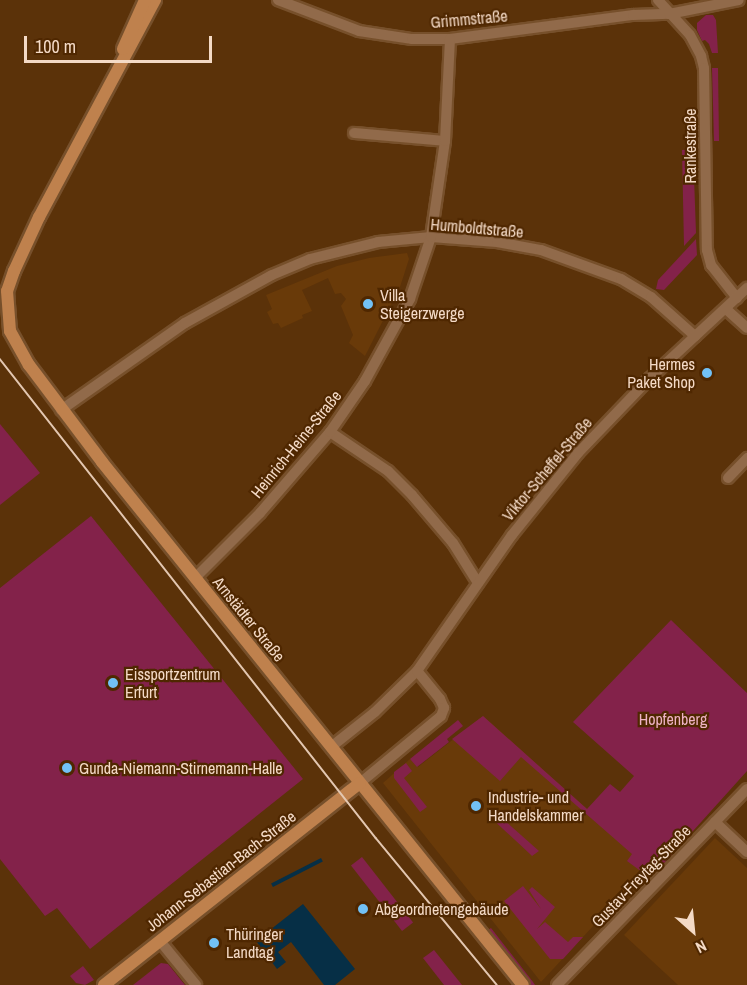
<!DOCTYPE html>
<meta charset="utf-8">
<style>
body{margin:0}
#map{position:relative;width:747px;height:985px;overflow:hidden;background:#5b3209;font-family:"Archivo Narrow",sans-serif}
div>[style]{position:absolute}
.built>*{inset:0;background:#693a09}
.green>*{inset:0;background:#83224a;transform-origin:0 0}
.water>*{inset:0;background:#062f46;transform-origin:0 0}
.roads{filter:drop-shadow(2px 0 #77502b) drop-shadow(-2px 0 #77502b) drop-shadow(0 2px #77502b) drop-shadow(0 -2px #77502b)}
.street>*{height:10px;margin:-5px;padding:0 5px;transform-origin:5px;border-radius:5px;background:#916a4a}
.secondary>*{height:12px;margin:-6px;padding:0 6px;transform-origin:6px;border-radius:6px;background:#bf814d}
.tram>*{height:1.5px;margin:-0.75px;padding:0 0.75px;transform-origin:0.75px;border-radius:0.75px;background:#e3c7b1}
.dots>*{width:16px;height:16px;translate:-50% -50%;box-sizing:border-box;border:3px solid #4f2700;border-radius:50%}
span{translate:-50% -50%;white-space:nowrap;text-align:center;line-height:1.15;-webkit-text-stroke:4.5px #4f2700;paint-order:stroke}
.street-label{font-size:16px;color:#f4dac6}
.poi-label{font-size:16px;color:#f4dac6}
.left{translate:0 -50%;text-align:left}
.right{translate:-100% -50%;text-align:right}
.park-label{font-size:16px;color:#efb3c5}
.north{position:absolute;left:663px;top:901px;width:60px;height:60px;-webkit-text-stroke:4px #4f2700;paint-order:stroke;rotate:153deg;font-size:16px;font-weight:700;line-height:24px;text-align:center;color:#f4dac6}
.north::after{content:'';display:block;margin:auto;width:21px;height:27px;background:#f4dac6;clip-path:polygon(50% 0,100% 100%,50% 72%,0 100%)}
.scale{position:absolute;left:24px;top:36px;width:188px;height:27px;box-sizing:border-box;border:3px solid #f4dac6;border-top:0;padding-left:8px;font-size:18px;line-height:21px;white-space:nowrap;color:#f4dac6;-webkit-text-stroke:4px #4f2700;paint-order:stroke}
</style>
<div id="map">
<div class="built">
<div style="clip-path:polygon(407px 253px,409px 259px,400px 287px,365px 356px,349px 343px,353px 335px,341px 306px,346px 299px,341px 293px,335px 294px,328px 278px,302px 290px,312px 311px,302px 315px,303px 318px,281px 328px,278px 323px,273px 324px,267px 312px,272px 309px,266px 295px,337px 266px,369px 258px)"></div>
<div style="clip-path:polygon(483px 716px,650px 865px,541px 982px,383px 783px,410px 759px,418px 767px)"></div>
<div style="clip-path:polygon(715px 838px,747px 868px,747px 985px,678px 985px,624px 935px)"></div>
</div>
<div class="green">
<div style="clip-path:polygon(706px 15px,713px 15px,716px 20px,718px 53px,712px 53px,709px 44px,705px 40px,702px 41px,697px 30px,697px 23px)"></div>
<div style="clip-path:polygon(712px 68px,718px 68px,719px 141px,714px 141px)"></div>
<div style="clip-path:polygon(693px 149px,696px 233px,684px 246px,682px 150px)"></div>
<div style="clip-path:polygon(696px 239px,697px 255px,664px 290px,656px 289px,658px 280px)"></div>
<div style="clip-path:polygon(0 424px,40px 473px,0 505px)"></div>
<div style="clip-path:polygon(91px 516px,303px 779px,90px 949px,57px 908px,45px 916px,0 859px,0 588px)"></div>
<div style="clip-path:polygon(671px 620px,747px 693px,747px 771px,657px 871px,650px 865px,642px 872px,627px 861px,632px 854px,521px 757px,500px 781px,452px 739px,483px 716px,587px 809px,610px 784px,620px 792px,634px 776px,573px 722px)"></div>
<div style="clip-path:polygon(458px 720px,463px 726px,447px 739px,449px 742px,417px 767px,410px 759px)"></div>
<div style="clip-path:polygon(406px 763px,412px 771px,404px 778px,427px 807px,420px 812px,394px 778px,394px 772px)"></div>
<div style="clip-path:polygon(494px 811px,539px 851px,532px 856px,530px 854px,489px 816px)"></div>
<div style="left:362px;top:857px;width:83px;height:14px;rotate:52deg"></div>
<div style="clip-path:polygon(523px 886px,541px 909px,529px 890px,532px 887px,555px 907px,537px 929px,545px 922px,568px 942px,573px 937px,583px 937px,563px 959px,550px 959px,504px 901px)"></div>
<div style="clip-path:polygon(491px 928px,533px 982px,535px 985px,531px 985px,488px 930px)"></div>
<div style="clip-path:polygon(434px 950px,462px 985px,444px 985px,423px 958px)"></div>
<div style="clip-path:polygon(161px 963px,168px 964px,185px 985px,133px 985px)"></div>
<div style="clip-path:polygon(83px 966px,94px 980px,85px 985px,76px 983px,70px 976px)"></div>
</div>
<div class="water">
<div style="left:321px;top:858px;width:4px;height:56px;rotate:63deg"></div>
<div style="clip-path:polygon(303px 904px,355px 969px,335px 985px,324px 985px,291px 942px,278px 952px,286px 962px,277px 969px,256px 941px)"></div>
</div>
<div class="roads">
<div class="street">
<div style="left:278px;top:0;width:87px;rotate:20.9deg"></div>
<div style="left:359px;top:31px;width:54px;rotate:8.6deg"></div>
<div style="left:412px;top:39px;width:38px"></div>
<div style="left:450px;top:39px;width:185px;rotate:-7.5deg"></div>
<div style="left:633px;top:15px;width:36px;rotate:-2deg"></div>
<div style="left:669px;top:14px;width:71px;rotate:-11.3deg"></div>
<div style="left:658px;top:0;width:47px;rotate:47.6deg"></div>
<div style="left:690px;top:35px;width:24px;rotate:62deg"></div>
<div style="left:701px;top:56px;width:12px;rotate:76deg"></div>
<div style="left:704px;top:68px;width:182px;rotate:89.1deg"></div>
<div style="left:707px;top:250px;width:16px;rotate:75deg"></div>
<div style="left:711px;top:265px;width:42px;rotate:51.8deg"></div>
<div style="left:354px;top:133px;width:91px;rotate:5deg"></div>
<div style="left:726px;top:309px;width:28px;rotate:42deg"></div>
<div style="left:61px;top:410px;width:151px;rotate:-35.1deg"></div>
<div style="left:185px;top:323px;width:99px;rotate:-28.9deg"></div>
<div style="left:272px;top:275px;width:41px;rotate:-22.8deg"></div>
<div style="left:310px;top:259px;width:70px;rotate:-14deg"></div>
<div style="left:378px;top:242px;width:53px;rotate:-5.4deg"></div>
<div style="left:431px;top:237px;width:66px;rotate:4.3deg"></div>
<div style="left:497px;top:242px;width:45px;rotate:10.3deg"></div>
<div style="left:541px;top:250px;width:85px;rotate:19.9deg"></div>
<div style="left:621px;top:279px;width:35px;rotate:31deg"></div>
<div style="left:651px;top:297px;width:59px;rotate:41.6deg"></div>
<div style="left:330px;top:432px;width:70px;rotate:33.9deg"></div>
<div style="left:388px;top:471px;width:34px;rotate:45deg"></div>
<div style="left:412px;top:495px;width:63px;rotate:49.5deg"></div>
<div style="left:453px;top:543px;width:47px;rotate:58deg"></div>
<div style="left:728px;top:478px;width:28px;rotate:-46deg"></div>
<div style="left:195px;top:578px;width:92px;rotate:-45deg"></div>
<div style="left:260px;top:513px;width:107px;rotate:-49.2deg"></div>
<div style="left:330px;top:432px;width:62px;rotate:-55.5deg"></div>
<div style="left:365px;top:381px;width:94px;rotate:-61.2deg"></div>
<div style="left:410px;top:299px;width:65px;rotate:-71.3deg"></div>
<div style="left:431px;top:237px;width:97px;rotate:-81.7deg"></div>
<div style="left:445px;top:141px;width:102px;rotate:-87.2deg"></div>
<div style="left:331px;top:747px;width:56px;rotate:-38.5deg"></div>
<div style="left:375px;top:712px;width:59px;rotate:-44.3deg"></div>
<div style="left:417px;top:671px;width:166px;rotate:-55.1deg"></div>
<div style="left:512px;top:535px;width:105px;rotate:-51.2deg"></div>
<div style="left:578px;top:453px;width:103px;rotate:-46.2deg"></div>
<div style="left:649px;top:379px;width:134px;rotate:-42.9deg"></div>
<div style="left:360px;top:783px;width:105px;rotate:-39.6deg"></div>
<div style="left:441px;top:716px;width:9px;rotate:-69deg"></div>
<div style="left:444px;top:708px;width:10px;rotate:-114deg"></div>
<div style="left:440px;top:699px;width:36px;rotate:-129deg"></div>
<div style="left:715px;top:822px;width:44px;rotate:43.2deg"></div>
<div style="left:160px;top:941px;width:57px;rotate:50.7deg"></div>
<div style="left:557px;top:985px;width:273px;rotate:-45.9deg"></div>
</div>
<div class="secondary">
<div style="left:155px;top:0;width:246px;rotate:118.1deg"></div>
<div style="left:39px;top:217px;width:60px;rotate:114.8deg"></div>
<div style="left:14px;top:271px;width:21px;rotate:109deg"></div>
<div style="left:7px;top:291px;width:40px;rotate:85.7deg"></div>
<div style="left:10px;top:331px;width:39px;rotate:61deg"></div>
<div style="left:29px;top:365px;width:121px;rotate:53deg"></div>
<div style="left:102px;top:462px;width:671px;rotate:51.17deg"></div>
<div style="left:123px;top:49px;width:54px;rotate:-65.8deg"></div>
<div style="left:104px;top:985px;width:326px;rotate:-38.3deg"></div>
</div>
</div>
<div class="tram">
<div style="left:0;top:359px;width:609px;rotate:51.87deg"></div>
<div style="left:376px;top:838px;width:190px;rotate:50.5deg"></div>
</div>
<div class="dots">
<div style="left:368px;top:304px;background:#72c1f5"></div>
<div style="left:707px;top:373px;background:#72c1f5"></div>
<div style="left:113px;top:683px;background:#72c1f5"></div>
<div style="left:67px;top:768px;background:#72c1f5"></div>
<div style="left:476px;top:806px;background:#72c1f5"></div>
<div style="left:363px;top:909px;background:#72c1f5"></div>
<div style="left:214px;top:943px;background:#72c1f5"></div>
</div>
<div class="street-label">
<span style="left:469px;top:19px;rotate:-5deg">Grimmstraße</span>
<span style="left:690px;top:146px;rotate:-90deg">Rankestraße</span>
<span style="left:477px;top:228px;rotate:5deg">Humboldtstraße</span>
<span style="left:296px;top:444px;rotate:-51deg">Heinrich-Heine-Straße</span>
<span style="left:547px;top:469px;rotate:-50deg">Viktor-Scheffel-Straße</span>
<span style="left:249px;top:619px;rotate:51deg">Arnstädter Straße</span>
<span style="left:221px;top:871px;rotate:-38deg">Johann-Sebastian-Bach-Straße</span>
<span style="left:641px;top:876px;rotate:-46deg">Gustav-Freytag-Straße</span>
</div>
<div class="poi-label">
<span class="left" style="left:380px;top:304px">Villa<br>Steigerzwerge</span>
<span class="right" style="left:695px;top:373px">Hermes<br>Paket Shop</span>
<span class="left" style="left:125px;top:683px">Eissportzentrum<br>Erfurt</span>
<span class="left" style="left:79px;top:768px">Gunda-Niemann-Stirnemann-Halle</span>
<span class="left" style="left:488px;top:806px">Industrie- und<br>Handelskammer</span>
<span class="left" style="left:375px;top:909px">Abgeordnetengebäude</span>
<span class="left" style="left:226px;top:943px">Thüringer<br>Landtag</span>
</div>
<div class="park-label">
<span style="left:673px;top:719px">Hopfenberg</span>
</div>
<div class="north">N</div>
<div class="scale">100 m</div>
</div>
